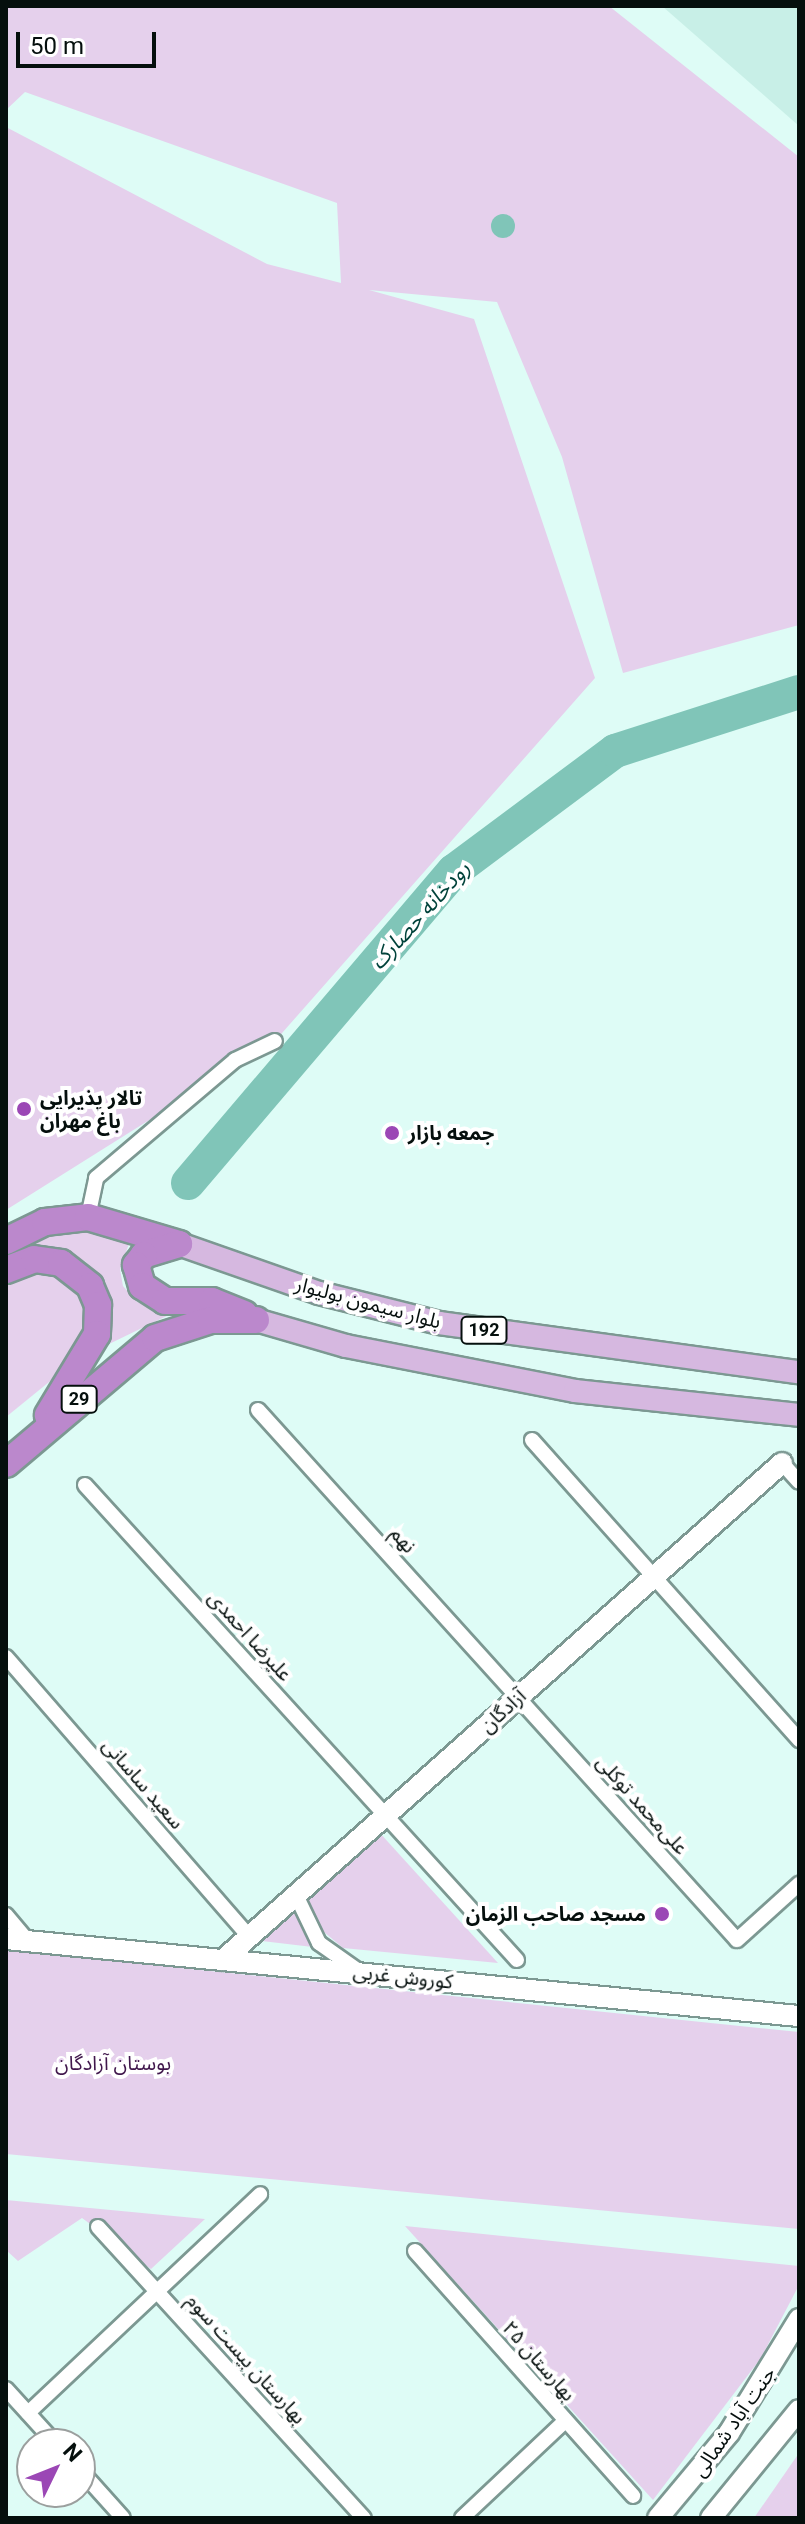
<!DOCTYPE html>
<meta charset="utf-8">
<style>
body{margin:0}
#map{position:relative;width:805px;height:2524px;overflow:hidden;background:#defcf6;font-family:Roboto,"Noto Sans Arabic",sans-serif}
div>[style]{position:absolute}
.built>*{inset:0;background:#c8efe7}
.green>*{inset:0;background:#e5d0ec}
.water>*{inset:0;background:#80c5b8}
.round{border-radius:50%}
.river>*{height:34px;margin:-17px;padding:0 17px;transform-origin:17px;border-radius:17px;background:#80c5b8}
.roads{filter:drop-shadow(2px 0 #7c9892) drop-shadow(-2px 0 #7c9892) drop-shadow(0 2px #7c9892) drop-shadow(0 -2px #7c9892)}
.street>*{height:14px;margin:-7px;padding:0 7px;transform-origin:7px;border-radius:7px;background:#fff}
.secondary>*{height:20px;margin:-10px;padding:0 10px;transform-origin:10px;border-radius:10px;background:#fff}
.primary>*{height:22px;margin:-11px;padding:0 11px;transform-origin:11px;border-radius:11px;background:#d6b8e0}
.highway>*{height:26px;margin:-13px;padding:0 13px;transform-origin:13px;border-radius:13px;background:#b8c}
.dots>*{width:22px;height:22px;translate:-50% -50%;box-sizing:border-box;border:4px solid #fff;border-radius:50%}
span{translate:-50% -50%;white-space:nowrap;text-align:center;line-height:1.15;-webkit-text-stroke:8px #fff;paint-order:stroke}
.shield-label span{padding:2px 6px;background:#fff;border:2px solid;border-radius:6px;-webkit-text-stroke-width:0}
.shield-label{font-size:18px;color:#050f0d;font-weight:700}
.poi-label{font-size:20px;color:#050f0d;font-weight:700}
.left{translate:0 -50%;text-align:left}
.right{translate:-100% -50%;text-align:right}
.street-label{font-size:20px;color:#050f0d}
.park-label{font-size:20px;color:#40174c}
.water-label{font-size:22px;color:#02433b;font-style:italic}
.frame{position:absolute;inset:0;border:8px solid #050f0d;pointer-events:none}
.north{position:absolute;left:16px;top:2428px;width:80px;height:80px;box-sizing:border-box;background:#fff;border:2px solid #9b9f9e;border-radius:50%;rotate:47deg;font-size:22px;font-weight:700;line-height:32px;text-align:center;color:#050f0d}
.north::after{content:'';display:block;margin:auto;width:28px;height:36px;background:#9b47b5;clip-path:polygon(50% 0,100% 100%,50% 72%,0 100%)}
.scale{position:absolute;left:16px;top:32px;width:140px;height:36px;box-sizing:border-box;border:4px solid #050f0d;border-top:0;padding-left:10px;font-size:24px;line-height:28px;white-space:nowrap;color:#050f0d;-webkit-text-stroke:6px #fff;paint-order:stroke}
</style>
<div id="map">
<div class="built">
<div style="clip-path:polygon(662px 6px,799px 6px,799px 126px)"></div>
</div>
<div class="green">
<div style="clip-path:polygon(6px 6px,609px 6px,799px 157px,799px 625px,623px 673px,562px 457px,497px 302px,369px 290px,474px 319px,595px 678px,275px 1041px,6px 1210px,6px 127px,267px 264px,341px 283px,337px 203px,25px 92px,6px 110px)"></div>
<div style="clip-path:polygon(96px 1228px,130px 1241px,120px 1269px,123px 1286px,137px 1302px,175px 1312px,107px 1345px,111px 1300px,86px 1262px,55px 1248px,12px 1252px,53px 1232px)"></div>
<div style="clip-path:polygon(18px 1267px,73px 1276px,94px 1322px,70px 1365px,6px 1417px,6px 1277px)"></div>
<div style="clip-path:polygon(379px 1832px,498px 1963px,343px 1948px,318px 1927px,303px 1907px,311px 1891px)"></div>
<div style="clip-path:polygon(294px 1907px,304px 1933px,321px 1948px,262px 1941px)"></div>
<div style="clip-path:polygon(116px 1949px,132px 1963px,799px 2032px,799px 2229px,6px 2154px,6px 1950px)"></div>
<div style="clip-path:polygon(6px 2200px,205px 2219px,151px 2269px,82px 2218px,18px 2261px,6px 2250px)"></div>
<div style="clip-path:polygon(405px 2226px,799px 2266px,799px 2285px,761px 2358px,653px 2500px)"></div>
<div style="clip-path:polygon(799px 2453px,799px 2518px,754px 2518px)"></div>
</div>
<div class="water">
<div class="round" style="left:491px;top:214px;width:24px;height:24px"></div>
</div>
<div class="river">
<div style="left:188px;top:1183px;width:410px;rotate:-49.6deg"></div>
<div style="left:454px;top:871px;width:201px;rotate:-36.7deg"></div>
<div style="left:615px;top:751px;width:193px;rotate:-17.8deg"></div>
</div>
<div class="roads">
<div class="street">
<div style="left:88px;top:1217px;width:40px;rotate:-78deg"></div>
<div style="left:96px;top:1178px;width:182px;rotate:-40.3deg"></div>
<div style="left:235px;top:1060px;width:44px;rotate:-25.4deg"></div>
<div style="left:258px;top:1410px;width:714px;rotate:47.89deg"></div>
<div style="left:737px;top:1940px;width:84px;rotate:-42.1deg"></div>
<div style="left:532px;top:1440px;width:402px;rotate:48.3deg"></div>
<div style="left:782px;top:1463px;width:25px;rotate:48deg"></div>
<div style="left:85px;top:1485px;width:642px;rotate:47.71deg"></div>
<div style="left:6px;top:1657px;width:371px;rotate:49deg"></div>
<div style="left:296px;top:1895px;width:53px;rotate:64.4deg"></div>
<div style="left:319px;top:1943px;width:45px;rotate:35.1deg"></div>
<div style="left:6px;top:1915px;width:34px;rotate:50deg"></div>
<div style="left:98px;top:2227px;width:394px;rotate:47.6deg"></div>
<div style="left:415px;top:2251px;width:328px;rotate:48.3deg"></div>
<div style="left:6px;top:2389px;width:74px;rotate:47.7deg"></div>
<div style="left:28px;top:2413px;width:319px;rotate:-43.3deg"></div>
<div style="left:80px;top:2470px;width:64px;rotate:48.1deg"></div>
<div style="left:462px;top:2518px;width:141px;rotate:-43.3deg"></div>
</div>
<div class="secondary">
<div style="left:6px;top:1939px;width:797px;rotate:5.55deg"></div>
<div style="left:223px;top:1960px;width:748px;rotate:-41.64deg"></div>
<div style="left:658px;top:2518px;width:111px;rotate:-50.1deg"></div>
<div style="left:729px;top:2433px;width:134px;rotate:-58.4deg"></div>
<div style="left:711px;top:2518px;width:139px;rotate:-50.8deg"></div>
</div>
<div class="primary">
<div style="left:179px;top:1244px;width:148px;rotate:19.3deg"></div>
<div style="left:319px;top:1293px;width:124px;rotate:14deg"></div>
<div style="left:439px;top:1323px;width:363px;rotate:7.8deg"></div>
<div style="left:256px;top:1320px;width:94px;rotate:16.1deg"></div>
<div style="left:346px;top:1346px;width:233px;rotate:11.1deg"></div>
<div style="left:575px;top:1391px;width:225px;rotate:6.1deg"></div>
</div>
<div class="highway">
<div style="left:6px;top:1241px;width:43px;rotate:-26deg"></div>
<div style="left:45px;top:1222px;width:43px;rotate:-6.6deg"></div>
<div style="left:88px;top:1217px;width:95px;rotate:16.5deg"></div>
<div style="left:179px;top:1244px;width:37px;rotate:163deg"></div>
<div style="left:144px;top:1255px;width:13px;rotate:129deg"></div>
<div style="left:136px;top:1265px;width:22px;rotate:74deg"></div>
<div style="left:142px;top:1286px;width:27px;rotate:33deg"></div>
<div style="left:165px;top:1301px;width:47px"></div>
<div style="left:212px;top:1301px;width:35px;rotate:22deg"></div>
<div style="left:6px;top:1270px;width:30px;rotate:-21deg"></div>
<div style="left:34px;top:1259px;width:27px;rotate:8deg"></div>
<div style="left:61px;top:1263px;width:37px;rotate:38deg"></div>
<div style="left:90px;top:1286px;width:21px;rotate:67deg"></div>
<div style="left:98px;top:1305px;width:29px;rotate:92deg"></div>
<div style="left:97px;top:1334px;width:95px;rotate:121.2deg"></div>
<div style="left:6px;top:1464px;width:195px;rotate:-40.2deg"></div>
<div style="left:155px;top:1338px;width:59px;rotate:-17.8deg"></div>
<div style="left:211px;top:1320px;width:45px"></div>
</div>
</div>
<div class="dots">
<div style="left:24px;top:1109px;background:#9b47b5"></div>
<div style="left:392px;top:1133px;background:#9b47b5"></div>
<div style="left:662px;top:1914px;background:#9b47b5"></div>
</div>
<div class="shield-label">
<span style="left:484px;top:1330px">192</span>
<span style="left:79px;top:1399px">29</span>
</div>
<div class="poi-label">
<span class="left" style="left:40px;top:1110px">تالار پذیرایی<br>باغ مهران</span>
<span class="left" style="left:408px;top:1133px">جمعه بازار</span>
<span class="right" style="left:646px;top:1914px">مسجد صاحب الزمان</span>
</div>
<div class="street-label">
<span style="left:368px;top:1303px;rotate:15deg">بلوار سیمون بولیوار</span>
<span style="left:403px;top:1540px;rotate:48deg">نهم</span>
<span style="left:250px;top:1636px;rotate:48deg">علیرضا احمدی</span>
<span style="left:503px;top:1711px;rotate:-42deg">آزادگان</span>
<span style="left:143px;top:1784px;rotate:49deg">سعید ساسانی</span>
<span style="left:642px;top:1805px;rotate:48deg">علی‌محمد توکلی</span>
<span style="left:403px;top:1977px;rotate:6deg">کوروش غربی</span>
<span style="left:246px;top:2359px;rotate:48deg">بهارستان بیست سوم</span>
<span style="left:539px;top:2361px;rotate:49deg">بهارستان ۲۵</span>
<span style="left:734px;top:2422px;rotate:-55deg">جنت آباد شمالی</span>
</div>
<div class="park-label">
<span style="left:113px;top:2063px">بوستان آزادگان</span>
</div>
<div class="water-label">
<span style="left:420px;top:915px;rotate:-48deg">رودخانه حصارک</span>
</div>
<div class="frame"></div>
<div class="north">N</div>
<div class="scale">50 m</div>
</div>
